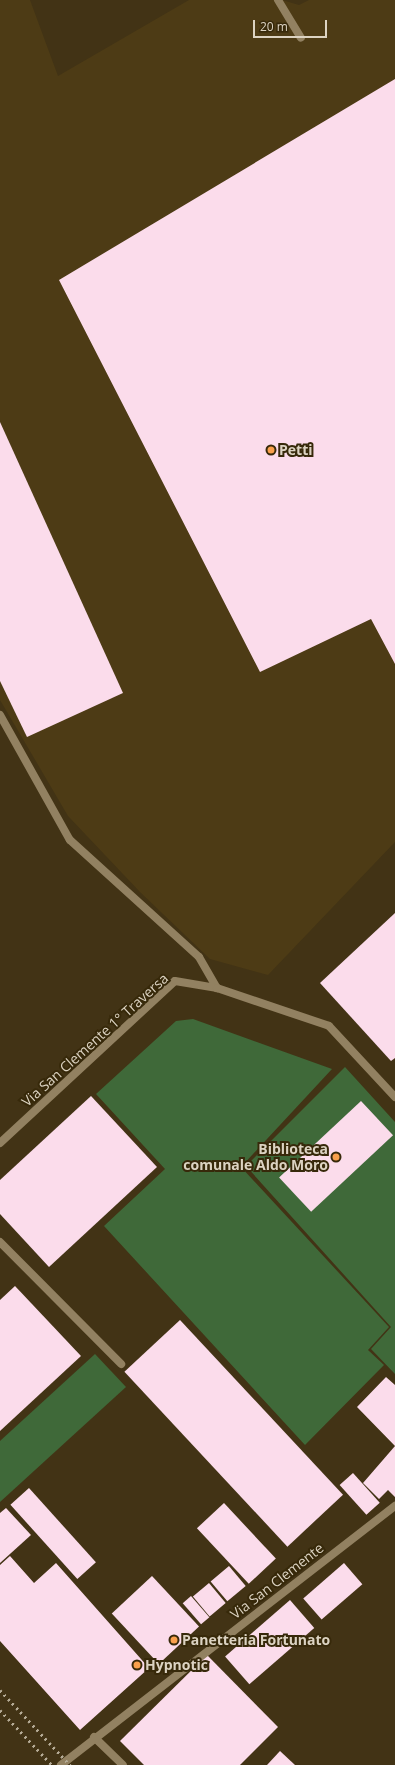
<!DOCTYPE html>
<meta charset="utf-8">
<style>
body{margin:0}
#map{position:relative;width:395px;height:1765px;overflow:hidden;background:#423315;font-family:"Open Sans",sans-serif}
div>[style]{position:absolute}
.built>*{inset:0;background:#4d3b15}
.green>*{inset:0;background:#3f6939}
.building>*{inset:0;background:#fbdceb;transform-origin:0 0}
.lane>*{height:8px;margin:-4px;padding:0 4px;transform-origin:4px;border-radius:4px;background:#928161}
.street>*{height:8px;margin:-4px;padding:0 4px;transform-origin:4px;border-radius:4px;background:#928161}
.rail>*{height:3px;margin-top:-1.5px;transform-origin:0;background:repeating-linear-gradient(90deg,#b5ab96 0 2px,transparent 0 6px)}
.dots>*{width:11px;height:11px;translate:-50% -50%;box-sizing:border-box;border:2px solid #37290a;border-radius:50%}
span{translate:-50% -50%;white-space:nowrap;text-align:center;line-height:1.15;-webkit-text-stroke:4px #37290a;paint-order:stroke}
.poi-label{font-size:14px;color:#dcd3c2;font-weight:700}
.left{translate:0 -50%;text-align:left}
.right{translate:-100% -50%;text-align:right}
.street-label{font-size:14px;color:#dcd3c2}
.scale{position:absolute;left:253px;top:20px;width:74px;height:18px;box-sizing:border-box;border:2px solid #dcd3c2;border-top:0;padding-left:5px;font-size:12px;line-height:14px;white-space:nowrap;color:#dcd3c2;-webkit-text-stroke:3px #37290a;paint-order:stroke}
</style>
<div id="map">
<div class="built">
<div style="clip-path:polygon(0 0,30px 0,58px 76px,189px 0,282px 0,299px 5px,309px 0,395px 0,395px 842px,268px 975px,210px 959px,140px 892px,68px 816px,0 700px)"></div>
</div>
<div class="green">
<div style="clip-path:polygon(193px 1019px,332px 1069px,241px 1167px,389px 1327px,368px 1350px,384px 1365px,305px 1445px,104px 1226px,165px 1169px,96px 1094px,176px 1021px)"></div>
<div style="clip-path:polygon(345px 1067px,395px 1122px,395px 1374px,371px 1349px,391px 1327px,246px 1166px)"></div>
<div style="clip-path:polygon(95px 1354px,126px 1387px,0 1502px,0 1441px)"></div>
</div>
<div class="building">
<div style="clip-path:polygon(395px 79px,395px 664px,371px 619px,260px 672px,59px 280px)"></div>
<div style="clip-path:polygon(0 422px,123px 693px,27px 737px,0 681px)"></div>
<div style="clip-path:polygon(395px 913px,395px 1058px,391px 1061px,320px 983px)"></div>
<div style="clip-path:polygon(91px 1096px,157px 1167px,49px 1267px,0 1214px,0 1180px)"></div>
<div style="left:361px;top:1101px;width:47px;height:112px;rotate:47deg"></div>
<div style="clip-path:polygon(15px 1286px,81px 1356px,0 1431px,0 1300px)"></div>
<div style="left:180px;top:1320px;width:239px;height:76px;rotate:47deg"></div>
<div style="clip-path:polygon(386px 1377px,395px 1385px,395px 1497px,388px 1490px,379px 1499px,363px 1483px,395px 1446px,357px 1407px)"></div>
<div style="left:353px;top:1473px;width:40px;height:18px;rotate:48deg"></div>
<div style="left:29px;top:1488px;width:100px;height:25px;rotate:48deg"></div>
<div style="left:224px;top:1503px;width:76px;height:37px;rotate:47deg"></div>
<div style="clip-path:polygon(6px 1508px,31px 1535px,0 1563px,0 1513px)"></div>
<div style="clip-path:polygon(10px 1556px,34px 1583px,56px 1563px,149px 1668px,80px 1730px,0 1641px,0 1565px)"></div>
<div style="left:344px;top:1563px;width:28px;height:54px;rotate:49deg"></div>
<div style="left:229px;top:1566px;width:26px;height:24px;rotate:50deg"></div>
<div style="left:152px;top:1576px;width:69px;height:55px;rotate:47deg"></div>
<div style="left:209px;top:1583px;width:26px;height:21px;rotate:50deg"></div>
<div style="left:191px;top:1596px;width:28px;height:11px;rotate:49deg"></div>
<div style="left:290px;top:1600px;width:37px;height:86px;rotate:49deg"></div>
<div style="clip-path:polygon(207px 1655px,278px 1727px,240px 1765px,144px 1765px,120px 1741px)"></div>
<div style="clip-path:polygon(280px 1751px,295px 1765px,267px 1765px)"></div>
</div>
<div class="lane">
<div style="left:0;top:715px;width:143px;rotate:60.8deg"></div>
<div style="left:70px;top:840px;width:174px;rotate:42.2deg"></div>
<div style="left:199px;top:957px;width:36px;rotate:60deg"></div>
<div style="left:0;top:1242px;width:172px;rotate:45.2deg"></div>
</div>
<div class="street">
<div style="left:278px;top:0;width:44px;rotate:58.8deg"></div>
<div style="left:0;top:1143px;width:238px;rotate:-42.8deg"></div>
<div style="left:175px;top:981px;width:43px;rotate:9.5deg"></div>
<div style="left:217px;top:988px;width:118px;rotate:18.7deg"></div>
<div style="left:329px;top:1026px;width:97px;rotate:47.1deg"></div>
<div style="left:94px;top:1737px;width:40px;rotate:44deg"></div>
<div style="left:61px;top:1765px;width:423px;rotate:-37.8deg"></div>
</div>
<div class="rail">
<div style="left:0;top:1690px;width:103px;rotate:47deg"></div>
<div style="left:0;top:1710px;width:76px;rotate:46.6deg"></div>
</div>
<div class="dots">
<div style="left:271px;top:450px;background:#f9a04c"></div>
<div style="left:336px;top:1157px;background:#f9a04c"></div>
<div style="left:174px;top:1640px;background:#f9a04c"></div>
<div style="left:137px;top:1665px;background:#f9a04c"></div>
</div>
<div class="poi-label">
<span class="left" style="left:279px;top:450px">Petti</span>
<span class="right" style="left:328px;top:1157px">Biblioteca<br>comunale Aldo Moro</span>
<span class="left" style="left:182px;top:1640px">Panetteria Fortunato</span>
<span class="left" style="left:145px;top:1665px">Hypnotic</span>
</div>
<div class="street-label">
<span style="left:95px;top:1040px;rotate:-42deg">Via San Clemente 1° Traversa</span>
<span style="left:277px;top:1581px;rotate:-38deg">Via San Clemente</span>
</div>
<div class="scale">20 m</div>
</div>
